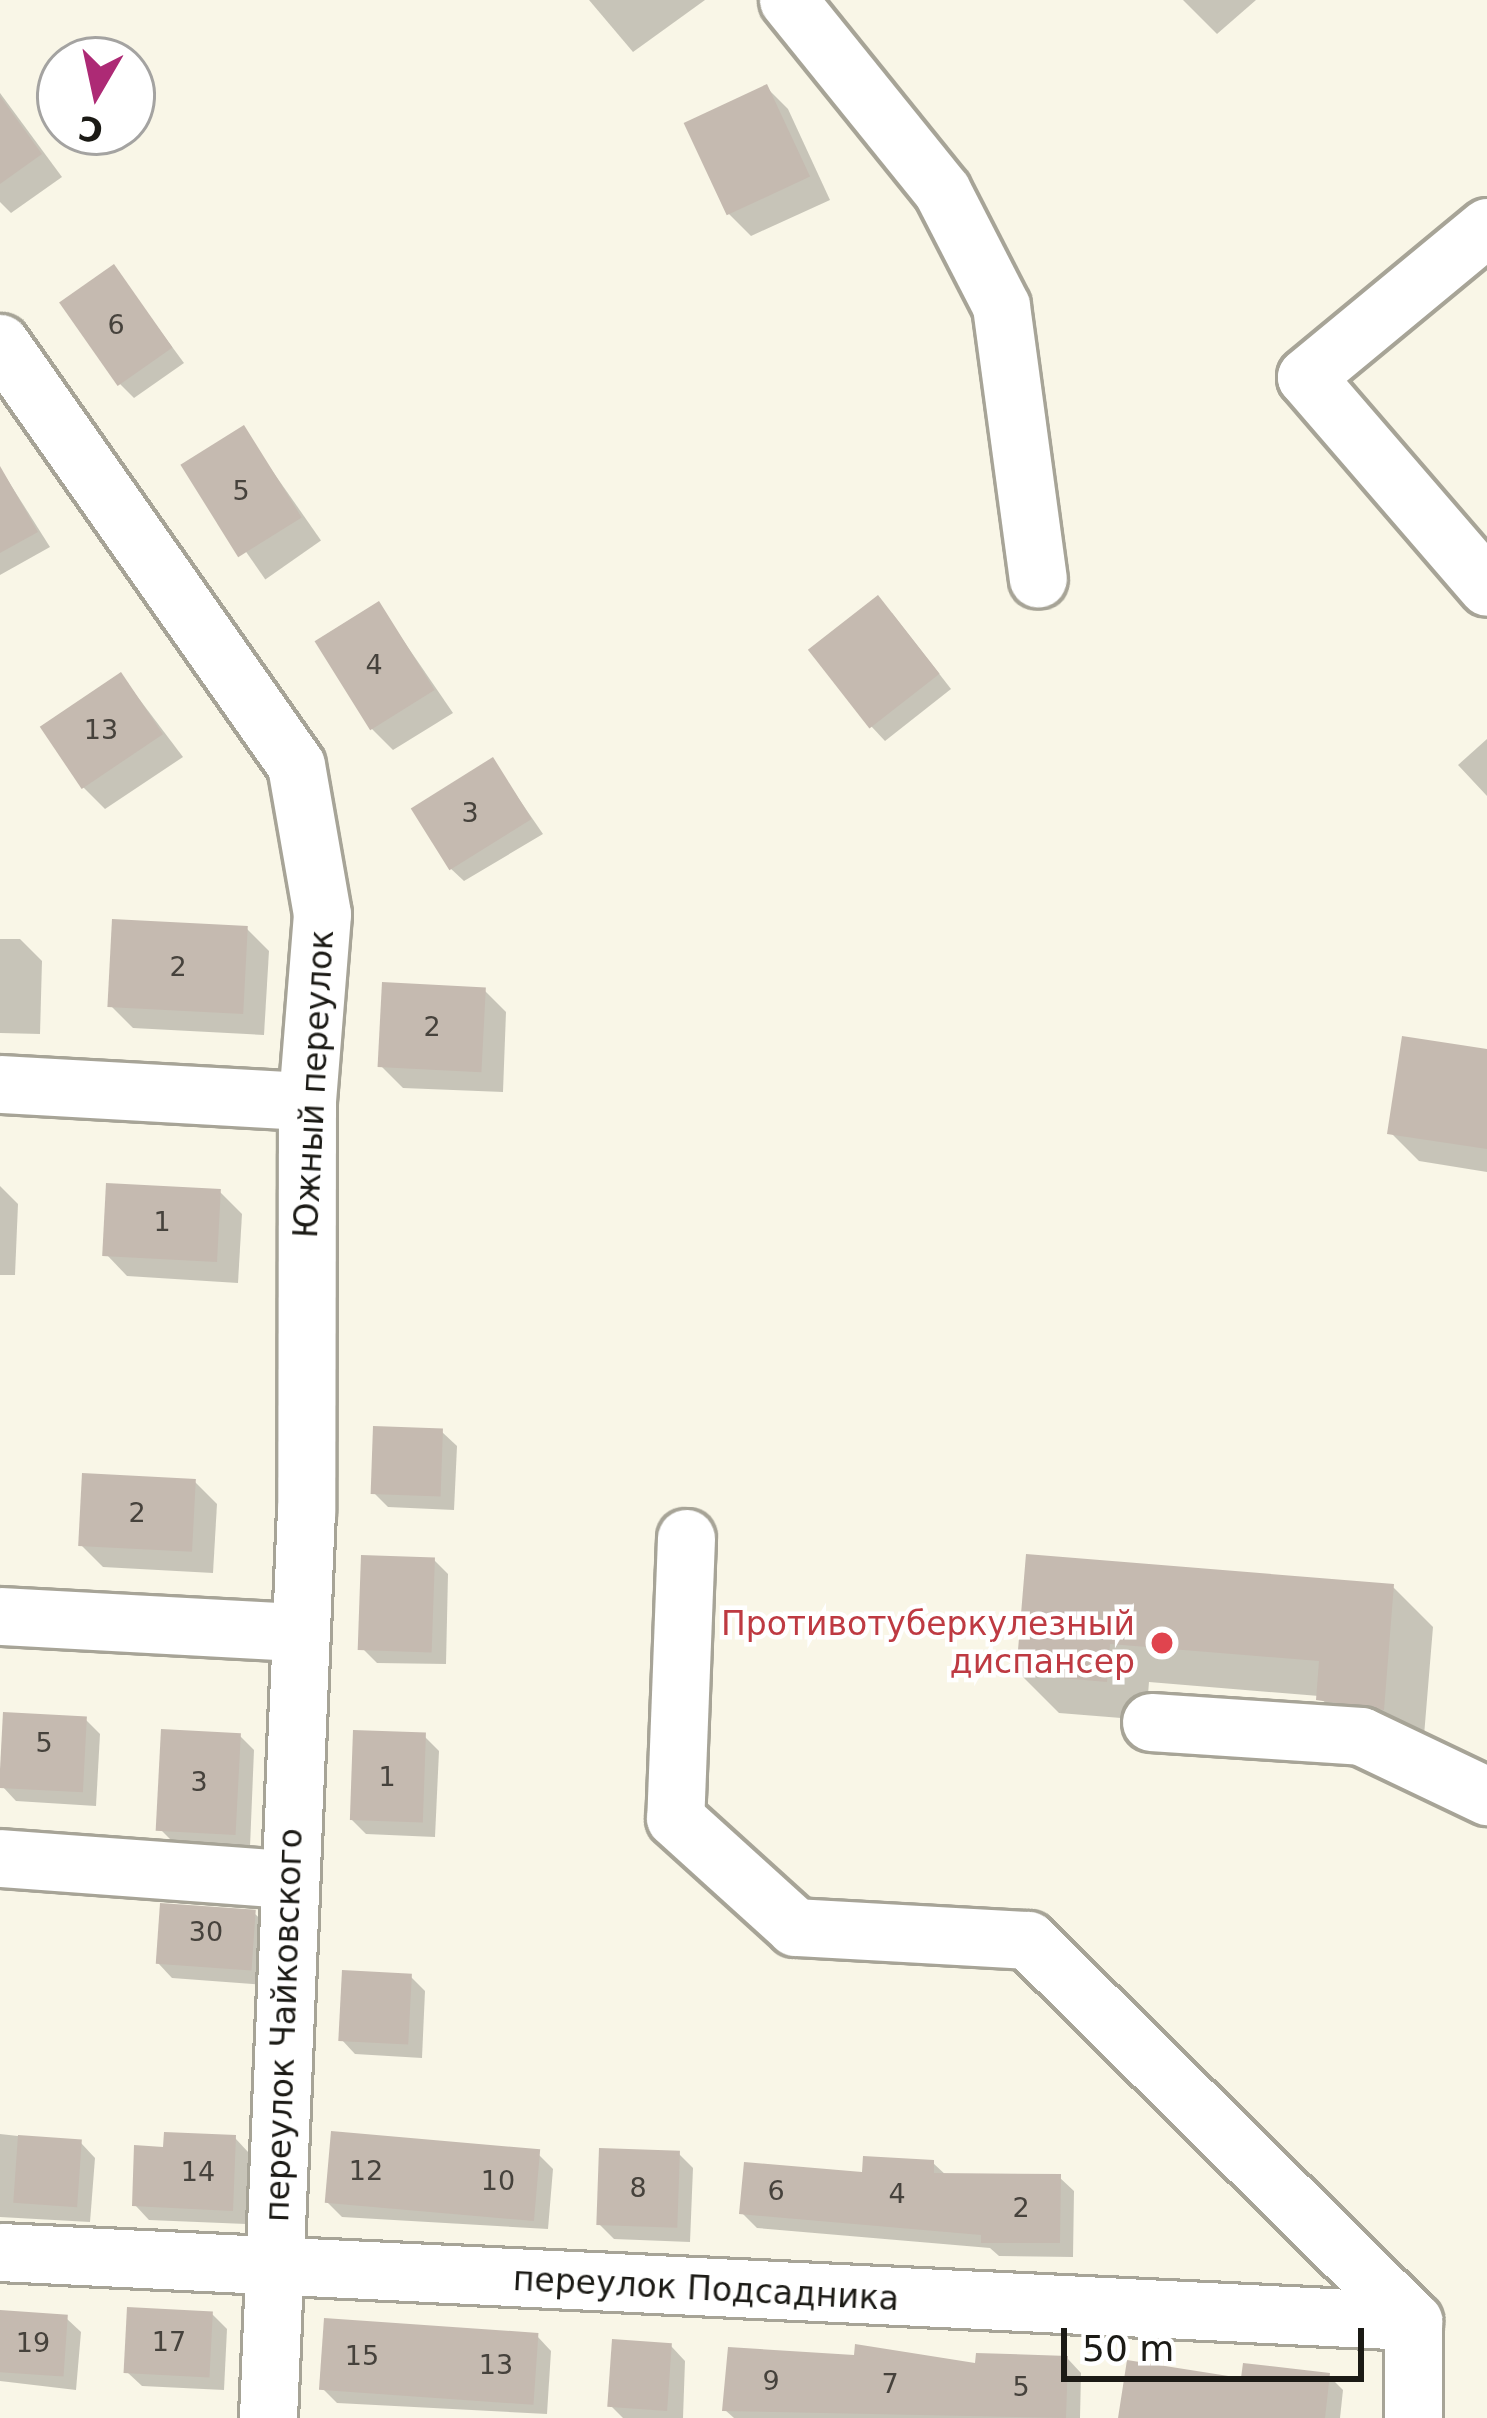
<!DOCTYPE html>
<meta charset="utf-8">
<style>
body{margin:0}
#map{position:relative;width:1487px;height:2418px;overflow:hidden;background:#f9f6e7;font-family:"DejaVu Sans",sans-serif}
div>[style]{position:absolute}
.shadow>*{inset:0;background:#0003;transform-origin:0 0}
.building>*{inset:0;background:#c5bab0;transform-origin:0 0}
.roads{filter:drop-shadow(3px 0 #a7a497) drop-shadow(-3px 0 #a7a497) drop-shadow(0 3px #a7a497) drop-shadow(0 -3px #a7a497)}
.minor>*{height:57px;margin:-28.5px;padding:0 28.5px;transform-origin:28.5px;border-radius:28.5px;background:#fff}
.dots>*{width:33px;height:33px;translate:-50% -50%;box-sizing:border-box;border:6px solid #fff;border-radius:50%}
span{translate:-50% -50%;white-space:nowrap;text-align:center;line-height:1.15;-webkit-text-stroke:9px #fff;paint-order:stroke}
.number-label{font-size:27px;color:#46423c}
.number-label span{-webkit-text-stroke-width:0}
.street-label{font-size:33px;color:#1b1a15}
.health-label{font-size:33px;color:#be3a42}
.right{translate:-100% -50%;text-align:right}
.north{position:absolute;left:36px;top:36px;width:120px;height:120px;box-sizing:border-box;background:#fff;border:3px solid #a4a3a1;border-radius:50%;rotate:189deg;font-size:33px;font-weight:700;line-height:48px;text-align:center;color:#1b1a15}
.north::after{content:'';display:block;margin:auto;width:42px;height:54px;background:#ad2a75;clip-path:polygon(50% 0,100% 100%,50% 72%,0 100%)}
.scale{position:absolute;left:1061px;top:2328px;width:303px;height:54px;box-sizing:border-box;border:6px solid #1b1a15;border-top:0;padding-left:15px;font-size:36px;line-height:42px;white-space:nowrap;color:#1b1a15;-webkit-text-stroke:9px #fff;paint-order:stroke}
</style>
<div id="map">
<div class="shadow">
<div style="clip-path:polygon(589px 0,705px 0,633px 52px)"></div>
<div style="clip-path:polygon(1183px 0,1256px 0,1217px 34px)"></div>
<div style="clip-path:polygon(766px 87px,788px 109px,830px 200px,751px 236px,729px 214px)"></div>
<div style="clip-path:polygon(0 93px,62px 177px,11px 213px,0 202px)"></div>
<div style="clip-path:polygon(114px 268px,184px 363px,134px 398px,120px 384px)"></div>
<div style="left:243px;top:429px;width:136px;height:68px;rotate:55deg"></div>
<div style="clip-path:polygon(0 468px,50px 547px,0 575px)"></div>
<div style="clip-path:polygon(379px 605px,453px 713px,393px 750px,371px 728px)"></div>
<div style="clip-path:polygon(892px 613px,951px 689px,885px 741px,871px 726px)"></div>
<div style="clip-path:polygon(121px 675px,183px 757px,105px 809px,83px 787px)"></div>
<div style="clip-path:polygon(1487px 739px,1487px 796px,1458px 765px)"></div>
<div style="clip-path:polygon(493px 761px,543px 834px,464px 881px,449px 867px)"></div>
<div style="clip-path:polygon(247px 929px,269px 951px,264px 1035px,133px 1028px,111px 1006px)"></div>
<div style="clip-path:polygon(0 939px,20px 939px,42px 961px,40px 1034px,0 1033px)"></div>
<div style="clip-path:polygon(484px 990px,506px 1012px,503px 1092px,403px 1088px,381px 1066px)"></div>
<div style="clip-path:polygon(1487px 1052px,1487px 1172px,1419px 1161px,1391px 1133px)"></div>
<div style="clip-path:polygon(0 1186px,18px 1204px,15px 1275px,0 1275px)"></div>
<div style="clip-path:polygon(220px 1192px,242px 1214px,238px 1283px,127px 1276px,106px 1254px)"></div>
<div style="clip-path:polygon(442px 1432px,457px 1446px,454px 1510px,388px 1507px,374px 1493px)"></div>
<div style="clip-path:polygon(195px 1482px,217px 1504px,213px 1573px,103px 1567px,81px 1545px)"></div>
<div style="clip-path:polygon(1028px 1557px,1393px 1587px,1433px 1627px,1423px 1748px,1359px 1739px,1319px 1696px,1149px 1682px,1146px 1720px,1059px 1713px,1019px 1673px)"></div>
<div style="clip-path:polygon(434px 1560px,448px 1574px,446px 1664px,377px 1663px,362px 1648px)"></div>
<div style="clip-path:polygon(86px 1720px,100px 1734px,96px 1806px,16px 1801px,2px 1786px)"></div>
<div style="clip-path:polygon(240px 1736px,254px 1750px,250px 1847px,175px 1844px,160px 1829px)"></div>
<div style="clip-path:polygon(424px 1736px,439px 1751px,435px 1837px,366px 1834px,351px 1819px)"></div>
<div style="clip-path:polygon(254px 1913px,269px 1927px,265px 1985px,172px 1978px,158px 1963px)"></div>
<div style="clip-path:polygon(411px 1977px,425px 1991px,422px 2058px,355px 2054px,341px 2039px)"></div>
<div style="clip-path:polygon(0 2134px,81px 2143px,95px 2158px,90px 2222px,0 2217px)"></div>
<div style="clip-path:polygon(235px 2138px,249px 2153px,246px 2224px,149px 2220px,135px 2205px,166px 2150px)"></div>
<div style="clip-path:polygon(538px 2154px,553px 2169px,548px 2229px,342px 2217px,327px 2202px)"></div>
<div style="clip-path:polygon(679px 2154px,693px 2168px,690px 2242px,614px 2239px,599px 2224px)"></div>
<div style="clip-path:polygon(933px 2163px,947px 2176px,1059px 2177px,1074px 2191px,1073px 2257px,999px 2256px,990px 2248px,757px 2228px,742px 2213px)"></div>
<div style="clip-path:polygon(0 2313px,66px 2318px,81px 2332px,76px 2390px,0 2381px)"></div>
<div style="clip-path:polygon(212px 2314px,227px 2329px,224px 2390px,142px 2386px,127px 2372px)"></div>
<div style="clip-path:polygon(537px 2336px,551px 2351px,547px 2414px,337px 2403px,323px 2389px)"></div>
<div style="clip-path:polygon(671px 2346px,685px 2361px,683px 2418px,623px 2418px,611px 2406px)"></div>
<div style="clip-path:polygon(1067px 2358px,1081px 2373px,1080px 2418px,734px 2418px,725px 2410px)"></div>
<div style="clip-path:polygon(1329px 2376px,1343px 2390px,1340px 2418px,1121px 2418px,1244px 2382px)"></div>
</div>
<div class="building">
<div style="left:767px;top:84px;width:102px;height:92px;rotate:65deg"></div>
<div style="clip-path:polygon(0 96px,42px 154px,0 184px)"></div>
<div style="left:114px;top:264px;width:102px;height:67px;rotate:55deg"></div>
<div style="left:244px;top:425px;width:109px;height:75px;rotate:58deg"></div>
<div style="clip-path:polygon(0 466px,38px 532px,0 553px)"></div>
<div style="left:878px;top:595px;width:100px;height:89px;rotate:52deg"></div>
<div style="left:379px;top:601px;width:105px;height:76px;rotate:58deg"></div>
<div style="left:121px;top:672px;width:75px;height:98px;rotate:56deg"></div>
<div style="left:493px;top:757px;width:73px;height:97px;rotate:58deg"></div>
<div style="left:112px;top:919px;width:136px;height:88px;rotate:3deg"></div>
<div style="left:382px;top:982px;width:104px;height:85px;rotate:3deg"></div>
<div style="clip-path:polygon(1402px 1036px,1487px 1049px,1487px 1149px,1387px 1134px)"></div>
<div style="left:106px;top:1183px;width:115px;height:73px;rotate:3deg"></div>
<div style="left:373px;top:1426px;width:70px;height:68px;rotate:2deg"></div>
<div style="left:82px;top:1473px;width:114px;height:73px;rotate:3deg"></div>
<div style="clip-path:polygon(1026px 1554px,1394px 1584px,1384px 1710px,1316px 1700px,1319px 1661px,1110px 1644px,1107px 1682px,1016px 1674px)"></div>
<div style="left:361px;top:1555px;width:74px;height:95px;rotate:2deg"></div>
<div style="left:3px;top:1712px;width:84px;height:76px;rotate:3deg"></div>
<div style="left:161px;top:1729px;width:80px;height:102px;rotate:3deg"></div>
<div style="left:353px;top:1730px;width:73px;height:90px;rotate:2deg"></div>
<div style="left:160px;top:1903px;width:96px;height:61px;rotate:4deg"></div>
<div style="left:342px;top:1970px;width:70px;height:71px;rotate:3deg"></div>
<div style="left:331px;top:2131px;width:210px;height:72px;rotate:5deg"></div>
<div style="clip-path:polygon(164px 2132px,236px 2135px,233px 2211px,132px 2206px,134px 2145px,163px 2147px)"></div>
<div style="left:18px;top:2135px;width:64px;height:68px;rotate:4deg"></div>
<div style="left:599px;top:2148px;width:81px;height:77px;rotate:2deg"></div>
<div style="clip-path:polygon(863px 2156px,934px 2160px,934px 2173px,1061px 2174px,1060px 2243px,981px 2243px,981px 2235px,739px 2214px,744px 2162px,862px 2172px)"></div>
<div style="left:127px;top:2307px;width:86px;height:66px;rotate:3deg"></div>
<div style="left:0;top:2310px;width:68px;height:62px;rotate:4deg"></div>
<div style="left:324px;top:2318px;width:215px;height:72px;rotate:4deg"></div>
<div style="left:612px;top:2339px;width:60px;height:68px;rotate:4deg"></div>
<div style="clip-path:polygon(855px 2344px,975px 2363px,976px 2353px,1068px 2356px,1066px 2418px,722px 2411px,728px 2347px,854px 2355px)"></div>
<div style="clip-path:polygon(1127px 2360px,1241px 2378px,1243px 2363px,1330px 2373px,1325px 2418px,1118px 2418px)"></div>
</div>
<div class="roads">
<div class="minor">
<div style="left:788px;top:0;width:245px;rotate:51.1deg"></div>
<div style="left:942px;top:191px;width:129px;rotate:62.8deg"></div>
<div style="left:1001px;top:306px;width:275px;rotate:82.3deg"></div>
<div style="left:1487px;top:227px;width:235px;rotate:140.4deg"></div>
<div style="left:1306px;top:377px;width:277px;rotate:49.2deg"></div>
<div style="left:0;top:343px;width:515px;rotate:54.95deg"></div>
<div style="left:296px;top:765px;width:151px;rotate:80.1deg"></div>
<div style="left:322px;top:914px;width:188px;rotate:94.6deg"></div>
<div style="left:307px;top:1101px;width:409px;rotate:90.1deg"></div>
<div style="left:306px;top:1510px;width:909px;rotate:92.4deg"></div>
<div style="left:0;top:1084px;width:307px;rotate:3.2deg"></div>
<div style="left:686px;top:1538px;width:280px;rotate:92.2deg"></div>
<div style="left:675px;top:1818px;width:162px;rotate:42.2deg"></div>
<div style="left:795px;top:1927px;width:233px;rotate:3.2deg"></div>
<div style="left:1028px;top:1940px;width:542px;rotate:44.7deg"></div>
<div style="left:1413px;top:2321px;width:97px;rotate:90deg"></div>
<div style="left:0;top:1616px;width:300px;rotate:3.1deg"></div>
<div style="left:1151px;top:1722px;width:210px;rotate:3.8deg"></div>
<div style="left:1361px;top:1736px;width:140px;rotate:25.5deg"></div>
<div style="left:0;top:1858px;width:290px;rotate:4.2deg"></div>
<div style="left:0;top:2252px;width:1415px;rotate:2.8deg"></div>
</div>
</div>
<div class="dots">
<div style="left:1162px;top:1643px;background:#e0444e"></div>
</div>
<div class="number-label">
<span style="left:116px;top:325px">6</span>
<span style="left:241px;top:491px">5</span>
<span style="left:374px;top:665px">4</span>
<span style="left:101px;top:730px">13</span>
<span style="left:470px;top:813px">3</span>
<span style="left:178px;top:967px">2</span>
<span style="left:432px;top:1027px">2</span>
<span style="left:162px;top:1222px">1</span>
<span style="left:137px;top:1513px">2</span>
<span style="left:44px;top:1743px">5</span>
<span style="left:387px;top:1777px">1</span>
<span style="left:199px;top:1782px">3</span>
<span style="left:206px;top:1932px">30</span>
<span style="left:366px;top:2171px">12</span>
<span style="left:198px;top:2172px">14</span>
<span style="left:498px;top:2181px">10</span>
<span style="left:638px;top:2188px">8</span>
<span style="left:776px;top:2191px">6</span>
<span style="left:897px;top:2194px">4</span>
<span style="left:1021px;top:2208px">2</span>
<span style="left:169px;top:2342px">17</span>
<span style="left:33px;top:2343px">19</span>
<span style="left:362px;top:2356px">15</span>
<span style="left:496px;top:2365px">13</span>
<span style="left:771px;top:2381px">9</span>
<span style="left:890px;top:2384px">7</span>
<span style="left:1021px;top:2387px">5</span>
</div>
<div class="street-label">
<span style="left:314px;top:1084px;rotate:-87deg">Южный переулок</span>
<span style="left:284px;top:2025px;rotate:-88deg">переулок Чайковского</span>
<span style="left:706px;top:2289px;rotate:3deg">переулок Подсадника</span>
</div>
<div class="health-label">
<span class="right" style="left:1135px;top:1643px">Противотуберкулезный<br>диспансер</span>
</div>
<div class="north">С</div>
<div class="scale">50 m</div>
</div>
